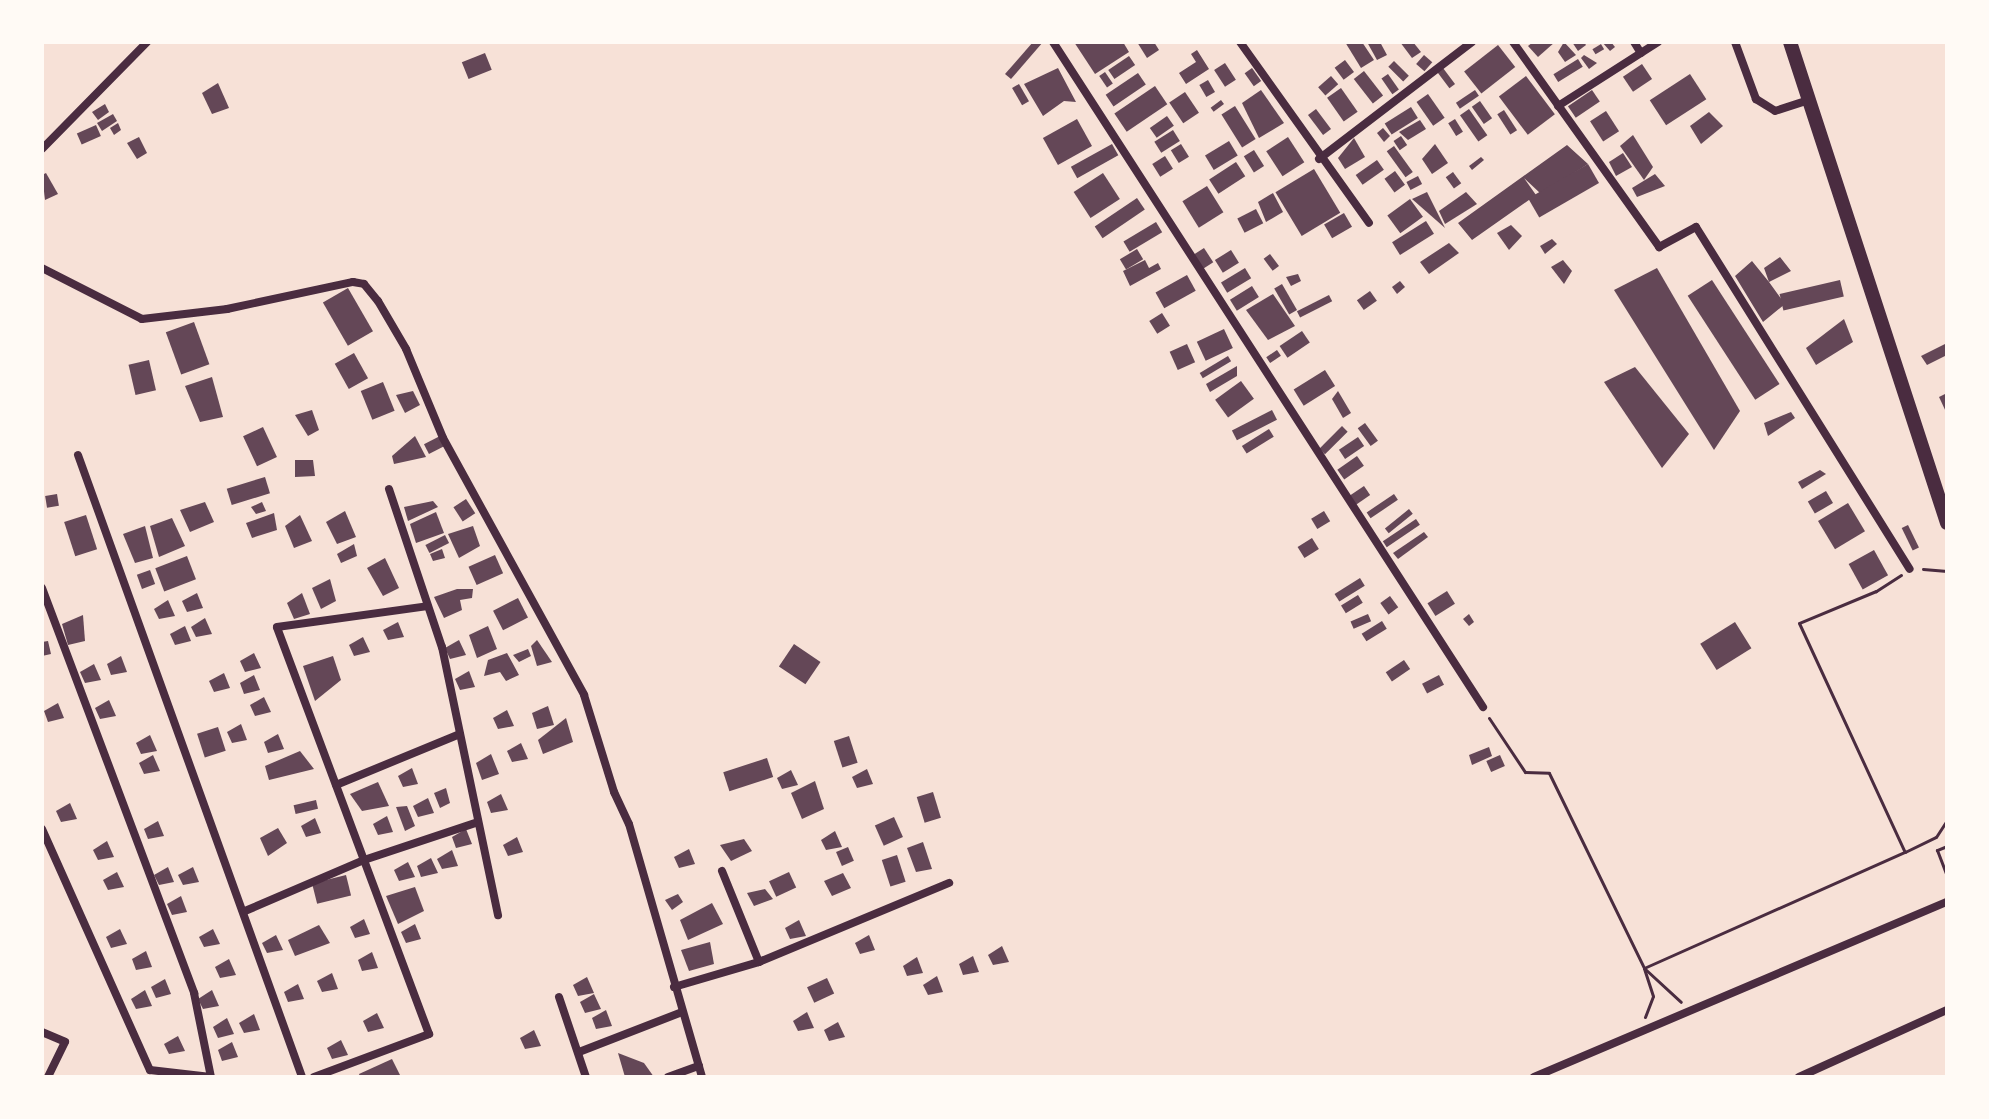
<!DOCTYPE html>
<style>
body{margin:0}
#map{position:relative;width:1989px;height:1119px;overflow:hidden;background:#f7e1d7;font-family:Lora,serif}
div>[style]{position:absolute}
.building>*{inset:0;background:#644757;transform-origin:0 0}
.path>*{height:3px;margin:-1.5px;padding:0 1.5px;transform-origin:1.5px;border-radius:1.5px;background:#4a2c40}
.minor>*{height:8px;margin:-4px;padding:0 4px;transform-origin:4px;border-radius:4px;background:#4a2c40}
.primary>*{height:14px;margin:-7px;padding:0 7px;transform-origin:7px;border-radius:7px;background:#4a2c40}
span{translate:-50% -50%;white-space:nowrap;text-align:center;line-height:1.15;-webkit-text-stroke:7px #fffaf5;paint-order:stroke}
.frame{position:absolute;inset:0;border:44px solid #fffaf5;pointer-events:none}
</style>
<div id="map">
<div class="building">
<div style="clip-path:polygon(1033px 42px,1043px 42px,1011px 79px,1005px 74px)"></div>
<div style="clip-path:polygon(1074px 42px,1123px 42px,1129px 52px,1095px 74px)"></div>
<div style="clip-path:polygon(1137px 42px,1154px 42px,1159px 50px,1147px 58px)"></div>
<div style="clip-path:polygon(1345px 42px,1362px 42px,1374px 60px,1361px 68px)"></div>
<div style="clip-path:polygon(1367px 42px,1380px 42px,1387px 55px,1377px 60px)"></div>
<div style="clip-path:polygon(1400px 42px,1413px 42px,1421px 52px,1412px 58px)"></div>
<div style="clip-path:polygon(1533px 42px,1555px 42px,1538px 57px,1528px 46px)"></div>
<div style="clip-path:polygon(1564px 42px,1576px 55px,1565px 62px,1558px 52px)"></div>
<div style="clip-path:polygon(1572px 42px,1584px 42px,1586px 45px,1578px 51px)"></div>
<div style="clip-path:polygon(1602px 42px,1611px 42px,1615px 47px,1610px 51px)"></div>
<div style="left:1601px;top:44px;width:6px;height:10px;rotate:59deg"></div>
<div style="left:1498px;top:45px;width:28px;height:43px;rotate:52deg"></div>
<div style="clip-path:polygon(1197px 50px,1209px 69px,1186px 84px,1179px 73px,1196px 62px,1191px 54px)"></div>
<div style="left:485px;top:53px;width:18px;height:25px;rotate:68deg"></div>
<div style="left:1424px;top:55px;width:11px;height:12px;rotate:41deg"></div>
<div style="clip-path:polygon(1584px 55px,1597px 63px,1589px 69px,1581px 58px)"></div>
<div style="left:1129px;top:56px;width:11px;height:25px;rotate:56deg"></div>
<div style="left:1578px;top:59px;width:9px;height:29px;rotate:58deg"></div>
<div style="left:1345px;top:60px;width:15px;height:13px;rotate:53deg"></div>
<div style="left:1394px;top:61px;width:21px;height:8px;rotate:45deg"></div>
<div style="left:1225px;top:63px;width:20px;height:13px;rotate:57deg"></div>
<div style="left:1642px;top:64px;width:18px;height:23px;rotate:56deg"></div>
<div style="clip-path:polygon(1058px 68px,1076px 102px,1064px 101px,1043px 116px,1024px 84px)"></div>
<div style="left:1252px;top:68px;width:16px;height:9px;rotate:55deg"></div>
<div style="left:1443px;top:68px;width:20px;height:7px;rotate:53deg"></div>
<div style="left:1364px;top:71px;width:31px;height:13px;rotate:52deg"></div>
<div style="left:1105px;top:72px;width:14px;height:7px;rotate:56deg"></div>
<div style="left:1138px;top:73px;width:14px;height:39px;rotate:56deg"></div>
<div style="left:1388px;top:74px;width:19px;height:8px;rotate:55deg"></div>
<div style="left:1690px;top:74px;width:30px;height:48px;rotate:57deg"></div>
<div style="left:1331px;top:76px;width:11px;height:17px;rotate:49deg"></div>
<div style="left:1526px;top:76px;width:48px;height:34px;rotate:53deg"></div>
<div style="left:1208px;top:80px;width:14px;height:10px;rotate:60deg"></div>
<div style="clip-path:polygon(218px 83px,229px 108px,212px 114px,202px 93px)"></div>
<div style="left:1019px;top:84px;width:20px;height:8px;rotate:60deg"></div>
<div style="left:1155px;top:86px;width:22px;height:49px;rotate:56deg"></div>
<div style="left:1341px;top:88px;width:29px;height:17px;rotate:55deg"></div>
<div style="clip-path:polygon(1261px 90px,1284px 123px,1259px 138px,1242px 103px)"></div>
<div style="left:1475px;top:90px;width:7px;height:23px;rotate:56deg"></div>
<div style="left:1592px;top:90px;width:14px;height:29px;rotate:56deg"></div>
<div style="left:1185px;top:92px;width:25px;height:19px;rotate:56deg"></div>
<div style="left:1428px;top:94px;width:29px;height:14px;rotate:55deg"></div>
<div style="left:1221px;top:100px;width:5px;height:13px;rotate:53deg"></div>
<div style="left:1480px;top:101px;width:21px;height:10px;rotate:55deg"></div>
<div style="clip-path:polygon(105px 104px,109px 112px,98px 120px,92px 112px)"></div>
<div style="left:1235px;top:106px;width:39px;height:16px;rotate:58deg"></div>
<div style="left:1411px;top:107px;width:13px;height:31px;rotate:58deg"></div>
<div style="left:1316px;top:109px;width:25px;height:10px;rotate:53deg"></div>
<div style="left:1469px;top:109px;width:32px;height:11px;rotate:55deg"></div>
<div style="left:1504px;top:110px;width:24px;height:8px;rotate:57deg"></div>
<div style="left:1606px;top:111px;width:24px;height:19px;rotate:57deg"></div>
<div style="clip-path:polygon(1709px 112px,1723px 126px,1701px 144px,1690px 126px)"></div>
<div style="clip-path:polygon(113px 114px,117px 121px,102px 131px,97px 123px)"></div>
<div style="left:1167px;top:116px;width:12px;height:21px;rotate:55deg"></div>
<div style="left:1077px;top:119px;width:31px;height:39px;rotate:61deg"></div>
<div style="left:1455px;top:119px;width:15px;height:8px;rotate:58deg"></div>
<div style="clip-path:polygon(1420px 120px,1426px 129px,1408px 140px,1399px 132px)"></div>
<div style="clip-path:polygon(118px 123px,121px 130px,114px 135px,110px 128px)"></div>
<div style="left:96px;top:125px;width:12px;height:21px;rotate:66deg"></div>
<div style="clip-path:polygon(1383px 128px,1390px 136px,1384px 142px,1377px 133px)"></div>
<div style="left:1173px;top:130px;width:13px;height:22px;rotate:58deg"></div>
<div style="clip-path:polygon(1633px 135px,1653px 167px,1644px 180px,1620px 146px)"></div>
<div style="left:1401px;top:136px;width:11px;height:9px;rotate:56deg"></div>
<div style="clip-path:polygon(139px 137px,147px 153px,137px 159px,127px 143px)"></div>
<div style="left:1288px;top:137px;width:30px;height:26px;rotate:57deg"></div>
<div style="clip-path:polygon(1354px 138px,1365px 157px,1345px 169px,1338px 158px)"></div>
<div style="left:1229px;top:141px;width:17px;height:28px;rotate:59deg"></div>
<div style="left:1112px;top:144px;width:13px;height:47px;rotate:61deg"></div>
<div style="left:1181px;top:144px;width:15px;height:12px;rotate:58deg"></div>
<div style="clip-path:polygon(1435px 144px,1448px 163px,1432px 174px,1422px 159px)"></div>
<div style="clip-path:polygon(1567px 145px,1588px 164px,1541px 194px,1524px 178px,1536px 195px,1472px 240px,1458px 223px)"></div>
<div style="left:1394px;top:146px;width:32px;height:9px;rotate:54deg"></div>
<div style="left:1254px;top:150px;width:19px;height:12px;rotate:58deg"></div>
<div style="clip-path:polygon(1623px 153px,1632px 167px,1616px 176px,1609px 162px)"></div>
<div style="left:1165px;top:156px;width:15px;height:15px;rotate:58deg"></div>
<div style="clip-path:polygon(1481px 157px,1484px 160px,1472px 170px,1469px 166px)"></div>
<div style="left:1377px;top:160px;width:12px;height:26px;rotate:55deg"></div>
<div style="left:1236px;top:162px;width:17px;height:32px;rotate:57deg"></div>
<div style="left:1588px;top:164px;width:22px;height:69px;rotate:60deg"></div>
<div style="left:1314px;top:169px;width:51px;height:45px;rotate:59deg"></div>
<div style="left:1395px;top:171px;width:17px;height:13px;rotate:54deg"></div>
<div style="left:1453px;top:172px;width:14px;height:9px;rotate:54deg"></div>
<div style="clip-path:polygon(46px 173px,58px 194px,45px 200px,42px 175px)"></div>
<div style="left:1103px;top:173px;width:31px;height:35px;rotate:57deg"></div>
<div style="clip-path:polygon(1655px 174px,1665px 186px,1637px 197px,1632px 188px)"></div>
<div style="left:1418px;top:176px;width:9px;height:13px;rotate:63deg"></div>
<div style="left:1207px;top:186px;width:31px;height:29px;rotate:58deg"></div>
<div style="clip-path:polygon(1427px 192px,1445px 228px,1412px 199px)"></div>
<div style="clip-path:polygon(1466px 192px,1477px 204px,1445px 224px,1439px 211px)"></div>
<div style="clip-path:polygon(1273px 193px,1283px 212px,1266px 222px,1258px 202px)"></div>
<div style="left:1137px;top:198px;width:14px;height:51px;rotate:56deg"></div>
<div style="left:1410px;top:199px;width:22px;height:28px;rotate:54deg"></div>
<div style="left:1256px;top:209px;width:16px;height:21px;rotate:63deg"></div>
<div style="left:1344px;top:213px;width:16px;height:23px;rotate:60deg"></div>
<div style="left:1426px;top:221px;width:15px;height:40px;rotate:58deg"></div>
<div style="left:1156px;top:222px;width:12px;height:38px;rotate:59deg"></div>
<div style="clip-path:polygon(1511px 225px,1522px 236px,1509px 250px,1497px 233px)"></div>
<div style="clip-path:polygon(1552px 239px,1557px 244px,1545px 254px,1540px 246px)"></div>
<div style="clip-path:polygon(1449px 243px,1459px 253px,1429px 274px,1420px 262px)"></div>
<div style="left:1204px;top:248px;width:17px;height:13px;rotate:57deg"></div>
<div style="left:1137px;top:249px;width:12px;height:20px;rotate:59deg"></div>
<div style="left:1231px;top:250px;width:15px;height:19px;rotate:58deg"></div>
<div style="left:1270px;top:254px;width:15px;height:8px;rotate:53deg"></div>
<div style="clip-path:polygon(1780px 257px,1791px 271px,1769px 282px,1785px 304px,1763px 322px,1735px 276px,1752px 261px,1769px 282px,1764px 268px)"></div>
<div style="clip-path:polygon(1145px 260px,1149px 268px,1158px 263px,1161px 269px,1130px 286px,1123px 271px)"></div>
<div style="clip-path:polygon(1563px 260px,1572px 271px,1564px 284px,1551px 267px)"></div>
<div style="left:1245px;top:268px;width:12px;height:28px;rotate:59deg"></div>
<div style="clip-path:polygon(1657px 268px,1740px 411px,1714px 450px,1614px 290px)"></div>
<div style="clip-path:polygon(1298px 274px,1301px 281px,1291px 286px,1286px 277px)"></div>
<div style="left:1187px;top:275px;width:18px;height:36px;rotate:61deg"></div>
<div style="left:1712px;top:280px;width:124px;height:29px;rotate:57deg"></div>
<div style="left:1840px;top:280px;width:17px;height:62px;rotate:77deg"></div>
<div style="clip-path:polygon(1400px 281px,1405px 287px,1397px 294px,1392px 287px)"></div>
<div style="left:1282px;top:284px;width:30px;height:9px;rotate:60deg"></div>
<div style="left:1252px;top:286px;width:13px;height:26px;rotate:58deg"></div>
<div style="left:348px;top:288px;width:50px;height:29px;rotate:60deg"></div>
<div style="left:1370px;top:291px;width:12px;height:16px;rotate:55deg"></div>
<div style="clip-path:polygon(1273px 294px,1295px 326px,1268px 340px,1246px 310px)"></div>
<div style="left:1329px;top:295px;width:7px;height:36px;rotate:63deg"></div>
<div style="left:1162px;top:313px;width:15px;height:15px;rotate:58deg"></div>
<div style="clip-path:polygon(1844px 319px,1853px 342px,1816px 365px,1806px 348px)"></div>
<div style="left:194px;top:322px;width:45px;height:30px;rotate:70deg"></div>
<div style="left:1224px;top:329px;width:21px;height:30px;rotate:65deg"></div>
<div style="left:1302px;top:331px;width:14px;height:27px;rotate:56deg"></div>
<div style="clip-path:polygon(1947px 343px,1947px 355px,1927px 365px,1921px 356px)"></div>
<div style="left:1187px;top:344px;width:20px;height:19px;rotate:66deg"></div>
<div style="left:1277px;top:350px;width:7px;height:13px;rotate:56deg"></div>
<div style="left:354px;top:353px;width:29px;height:22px;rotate:61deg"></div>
<div style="left:1228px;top:356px;width:6px;height:33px;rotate:59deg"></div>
<div style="left:149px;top:360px;width:31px;height:21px;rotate:77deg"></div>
<div style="clip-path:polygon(1237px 366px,1237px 376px,1210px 392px,1206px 384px)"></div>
<div style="clip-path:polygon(1635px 367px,1689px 434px,1662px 468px,1604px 382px)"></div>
<div style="left:1325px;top:370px;width:19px;height:37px;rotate:58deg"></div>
<div style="clip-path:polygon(212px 377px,223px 417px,200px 422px,185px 386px)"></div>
<div style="left:1241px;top:381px;width:22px;height:32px;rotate:54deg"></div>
<div style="left:383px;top:382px;width:31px;height:24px;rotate:68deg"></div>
<div style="clip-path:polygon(413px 391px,420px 405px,405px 413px,396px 395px)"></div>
<div style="clip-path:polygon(1338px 391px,1351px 413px,1343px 418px,1332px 399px)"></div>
<div style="clip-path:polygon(1947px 393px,1947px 414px,1939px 397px)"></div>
<div style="clip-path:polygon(312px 410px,319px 430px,308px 436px,295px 415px)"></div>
<div style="left:1272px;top:410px;width:11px;height:45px;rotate:63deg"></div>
<div style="clip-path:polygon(1791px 412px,1795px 418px,1768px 436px,1764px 423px)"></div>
<div style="left:1365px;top:423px;width:22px;height:9px;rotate:54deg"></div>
<div style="left:1342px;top:426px;width:8px;height:32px;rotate:45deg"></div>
<div style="left:263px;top:427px;width:33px;height:22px;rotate:65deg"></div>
<div style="left:1269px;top:429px;width:9px;height:32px;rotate:58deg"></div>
<div style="clip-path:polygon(415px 436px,426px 457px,394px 464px,392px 456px)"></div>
<div style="left:440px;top:436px;width:11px;height:18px;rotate:63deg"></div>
<div style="left:1358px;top:437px;width:11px;height:23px;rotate:56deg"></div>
<div style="left:1357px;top:456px;width:12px;height:24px;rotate:55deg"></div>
<div style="clip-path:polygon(295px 460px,313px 460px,315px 476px,295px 477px)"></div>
<div style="clip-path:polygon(1820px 470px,1826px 474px,1802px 489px,1798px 482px)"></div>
<div style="left:265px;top:477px;width:17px;height:40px;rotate:73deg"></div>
<div style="left:1364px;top:486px;width:11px;height:17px;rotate:56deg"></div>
<div style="left:1826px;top:491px;width:14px;height:21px;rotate:60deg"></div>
<div style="left:57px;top:494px;width:12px;height:12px;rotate:81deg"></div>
<div style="left:1394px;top:494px;width:7px;height:33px;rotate:56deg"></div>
<div style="left:466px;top:499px;width:17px;height:15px;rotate:57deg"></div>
<div style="clip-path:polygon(433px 501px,438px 507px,408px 521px,404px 507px)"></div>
<div style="clip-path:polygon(205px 502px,214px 522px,190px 532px,180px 510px)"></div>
<div style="clip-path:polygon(262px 502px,266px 511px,256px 514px,251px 507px)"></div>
<div style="left:1848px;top:503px;width:33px;height:35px;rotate:59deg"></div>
<div style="left:1409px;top:509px;width:6px;height:31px;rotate:51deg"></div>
<div style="clip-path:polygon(345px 511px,356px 537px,337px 544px,326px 522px)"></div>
<div style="left:1324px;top:511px;width:12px;height:15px;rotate:59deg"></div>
<div style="clip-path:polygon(436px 512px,444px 533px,416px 543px,410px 524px)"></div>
<div style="clip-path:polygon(274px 513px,277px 530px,252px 538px,246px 523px)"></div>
<div style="left:86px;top:515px;width:36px;height:23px;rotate:72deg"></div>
<div style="clip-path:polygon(300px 515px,312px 541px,294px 548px,285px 526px)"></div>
<div style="clip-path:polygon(172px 518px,185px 546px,159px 557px,150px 526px)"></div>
<div style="left:1416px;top:519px;width:7px;height:40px;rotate:56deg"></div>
<div style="left:1908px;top:525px;width:25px;height:7px;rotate:64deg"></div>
<div style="clip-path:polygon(145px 526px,153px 558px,135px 563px,123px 534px)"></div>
<div style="clip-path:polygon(473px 526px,480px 546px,459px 558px,448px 534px)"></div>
<div style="clip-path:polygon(1424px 532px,1428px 537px,1398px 559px,1393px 553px)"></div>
<div style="left:445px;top:535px;width:9px;height:22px;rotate:63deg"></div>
<div style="left:1312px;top:538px;width:13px;height:17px;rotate:58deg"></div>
<div style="clip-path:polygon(354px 544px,357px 556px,341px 563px,337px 554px)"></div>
<div style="clip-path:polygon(442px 549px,445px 558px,433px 561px,430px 554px)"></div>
<div style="left:1874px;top:550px;width:29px;height:29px;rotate:61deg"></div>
<div style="left:495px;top:555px;width:20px;height:29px;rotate:66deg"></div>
<div style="left:187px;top:556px;width:25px;height:34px;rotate:69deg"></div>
<div style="clip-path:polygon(385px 558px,399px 588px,383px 596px,367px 568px)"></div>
<div style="left:150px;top:570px;width:15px;height:14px;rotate:70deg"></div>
<div style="left:1360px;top:578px;width:9px;height:30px;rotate:58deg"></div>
<div style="clip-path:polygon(330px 579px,336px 601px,321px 609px,312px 588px)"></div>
<div style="clip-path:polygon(457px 589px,473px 589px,472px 598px,460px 600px,462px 610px,444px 618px,434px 597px)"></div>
<div style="left:1447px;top:591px;width:15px;height:23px;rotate:58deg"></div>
<div style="clip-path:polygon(197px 593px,203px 608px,187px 612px,182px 601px)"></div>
<div style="clip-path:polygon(302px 593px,310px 614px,294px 619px,287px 603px)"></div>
<div style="left:1358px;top:595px;width:9px;height:20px;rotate:58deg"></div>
<div style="left:1390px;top:596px;width:14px;height:12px;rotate:54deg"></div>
<div style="left:518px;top:598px;width:22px;height:28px;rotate:63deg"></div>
<div style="clip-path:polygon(168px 600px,175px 616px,159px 619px,154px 609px)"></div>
<div style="left:1368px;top:614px;width:8px;height:19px;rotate:67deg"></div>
<div style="clip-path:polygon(1469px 614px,1474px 622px,1469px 626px,1463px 619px)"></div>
<div style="clip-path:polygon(83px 615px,85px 641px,68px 645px,62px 624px)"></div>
<div style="clip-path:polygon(205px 618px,212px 634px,196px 637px,191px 627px)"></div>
<div style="left:1382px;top:621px;width:9px;height:24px;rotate:58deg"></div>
<div style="clip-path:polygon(398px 622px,404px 637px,388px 640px,383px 630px)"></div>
<div style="left:1735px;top:622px;width:31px;height:41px;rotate:58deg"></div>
<div style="clip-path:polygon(185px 626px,191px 641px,175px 645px,170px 634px)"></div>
<div style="clip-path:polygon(488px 626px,497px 649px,477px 658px,469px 635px)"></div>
<div style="clip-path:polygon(363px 637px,370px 652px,354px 656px,349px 645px)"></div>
<div style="clip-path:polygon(459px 640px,466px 655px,450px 659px,445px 648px)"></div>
<div style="clip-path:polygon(537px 640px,552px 662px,537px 666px,531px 646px)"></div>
<div style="clip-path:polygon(48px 641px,51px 654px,42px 656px,42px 642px)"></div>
<div style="left:794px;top:644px;width:32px;height:27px;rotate:34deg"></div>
<div style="clip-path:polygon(528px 649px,531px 656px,519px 662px,513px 655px)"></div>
<div style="clip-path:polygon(254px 653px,261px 668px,245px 672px,240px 661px)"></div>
<div style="clip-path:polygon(507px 653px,519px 675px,506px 681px,500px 672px,484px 676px,488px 660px)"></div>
<div style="clip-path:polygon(121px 656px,127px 672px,111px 675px,107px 664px)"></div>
<div style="clip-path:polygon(333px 656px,341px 680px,315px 701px,303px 666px)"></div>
<div style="left:1404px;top:660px;width:11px;height:22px;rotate:56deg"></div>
<div style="clip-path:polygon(94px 664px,101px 680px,85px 683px,80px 672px)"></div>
<div style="clip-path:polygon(469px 671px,475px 687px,460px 690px,455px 679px)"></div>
<div style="clip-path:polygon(224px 673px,230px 688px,214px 692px,209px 681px)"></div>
<div style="clip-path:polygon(254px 675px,260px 690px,244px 694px,240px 683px)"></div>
<div style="left:1439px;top:675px;width:11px;height:19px;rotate:63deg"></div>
<div style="clip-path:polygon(264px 697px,271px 712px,255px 716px,250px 705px)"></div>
<div style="clip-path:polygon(109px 700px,116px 716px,100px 719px,95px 708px)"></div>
<div style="clip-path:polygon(58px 703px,64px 718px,48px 722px,44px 711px)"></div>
<div style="clip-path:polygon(548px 706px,554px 725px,537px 729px,532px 713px)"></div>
<div style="clip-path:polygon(507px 710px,514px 726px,498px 729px,493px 718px)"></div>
<div style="clip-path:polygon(566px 718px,573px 742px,543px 754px,538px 740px)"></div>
<div style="clip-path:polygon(241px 724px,247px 740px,232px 743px,227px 732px)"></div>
<div style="left:218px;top:727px;width:25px;height:22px;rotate:72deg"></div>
<div style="clip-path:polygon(278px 734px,284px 749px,268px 753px,264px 742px)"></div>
<div style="clip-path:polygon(150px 735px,157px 751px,141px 754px,136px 743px)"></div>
<div style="left:849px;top:736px;width:28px;height:16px;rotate:72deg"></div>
<div style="clip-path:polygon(521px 743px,528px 759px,512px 762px,507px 751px)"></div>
<div style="clip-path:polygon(1489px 747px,1492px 756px,1472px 765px,1469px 755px)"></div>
<div style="clip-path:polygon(300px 751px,314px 769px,269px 780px,265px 766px)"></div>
<div style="clip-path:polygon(491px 754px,499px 774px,482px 780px,476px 763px)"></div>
<div style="clip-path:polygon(153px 755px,160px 771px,144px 774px,139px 763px)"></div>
<div style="left:1500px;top:755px;width:12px;height:15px;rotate:66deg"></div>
<div style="left:767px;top:758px;width:20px;height:46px;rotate:72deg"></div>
<div style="clip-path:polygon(412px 768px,418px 784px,403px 787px,398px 776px)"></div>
<div style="clip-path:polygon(867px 769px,873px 784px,857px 788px,852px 777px)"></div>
<div style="clip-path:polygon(791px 770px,798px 785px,782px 789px,777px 778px)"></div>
<div style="clip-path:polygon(815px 781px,824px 809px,802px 819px,791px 793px)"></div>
<div style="clip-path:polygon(378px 782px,389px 806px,362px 811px,350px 794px)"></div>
<div style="clip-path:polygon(446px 788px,450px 803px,440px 808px,434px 793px)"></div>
<div style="left:933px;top:792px;width:27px;height:17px;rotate:73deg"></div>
<div style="clip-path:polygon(501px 794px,508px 810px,491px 813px,487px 802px)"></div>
<div style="clip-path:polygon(428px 798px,434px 813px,418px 817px,413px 806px)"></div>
<div style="left:316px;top:800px;width:9px;height:23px;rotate:77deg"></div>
<div style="clip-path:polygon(70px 803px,77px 819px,61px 822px,56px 811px)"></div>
<div style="clip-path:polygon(407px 806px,415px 826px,405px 831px,396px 807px)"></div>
<div style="clip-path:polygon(387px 816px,393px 832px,378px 835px,373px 824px)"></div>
<div style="left:894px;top:817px;width:22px;height:21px;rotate:66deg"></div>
<div style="clip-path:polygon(315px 818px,321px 833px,306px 837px,301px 826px)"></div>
<div style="clip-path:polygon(158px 821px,164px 836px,148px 839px,144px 829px)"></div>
<div style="clip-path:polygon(278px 828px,287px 843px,268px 856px,260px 838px)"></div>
<div style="clip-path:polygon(466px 829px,472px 844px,456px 848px,452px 837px)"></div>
<div style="clip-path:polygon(835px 831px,842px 847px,826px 850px,821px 840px)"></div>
<div style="clip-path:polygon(517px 837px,523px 852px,508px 856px,503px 845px)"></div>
<div style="clip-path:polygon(744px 839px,752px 851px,731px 861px,720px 845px)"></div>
<div style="clip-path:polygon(107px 841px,114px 857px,98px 860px,93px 850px)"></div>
<div style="clip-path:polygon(923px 842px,932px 869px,916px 872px,907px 848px)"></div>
<div style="left:848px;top:847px;width:15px;height:13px;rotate:67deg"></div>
<div style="clip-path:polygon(689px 849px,695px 864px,679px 868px,674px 857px)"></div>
<div style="clip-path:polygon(452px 850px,458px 866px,442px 869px,437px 859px)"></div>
<div style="left:897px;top:855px;width:28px;height:16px;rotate:72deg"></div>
<div style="clip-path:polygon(431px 858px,438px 873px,421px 877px,417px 866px)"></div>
<div style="clip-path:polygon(408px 862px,415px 877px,399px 881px,394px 870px)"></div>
<div style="clip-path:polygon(168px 867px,174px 882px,159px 885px,154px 875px)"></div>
<div style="clip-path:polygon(193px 867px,199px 882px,183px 885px,178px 875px)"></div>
<div style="clip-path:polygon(117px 872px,124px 887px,108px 890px,103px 880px)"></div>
<div style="left:789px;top:872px;width:17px;height:22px;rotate:65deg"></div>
<div style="clip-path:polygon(843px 873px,851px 888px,832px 896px,824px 881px)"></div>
<div style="left:346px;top:875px;width:21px;height:35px;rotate:76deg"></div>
<div style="clip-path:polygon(415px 887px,424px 911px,398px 924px,386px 896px)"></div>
<div style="clip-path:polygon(765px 889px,773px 899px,754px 906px,747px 893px)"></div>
<div style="clip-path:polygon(678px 894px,683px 902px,672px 910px,665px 900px)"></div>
<div style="clip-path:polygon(181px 896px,187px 912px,172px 915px,167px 904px)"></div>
<div style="clip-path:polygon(712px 903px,723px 924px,688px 940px,680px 920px)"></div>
<div style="clip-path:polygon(364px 919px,370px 934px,355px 938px,350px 927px)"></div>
<div style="clip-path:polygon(799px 920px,806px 936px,790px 939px,785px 928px)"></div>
<div style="clip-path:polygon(415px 924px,421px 939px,406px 943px,401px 932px)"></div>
<div style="clip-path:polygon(319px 925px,330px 943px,295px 956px,288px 940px)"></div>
<div style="clip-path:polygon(120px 929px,127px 944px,111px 948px,106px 937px)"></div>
<div style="clip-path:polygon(213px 929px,220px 944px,204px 947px,199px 937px)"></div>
<div style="clip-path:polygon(276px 935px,283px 950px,267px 953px,262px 943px)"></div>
<div style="clip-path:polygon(869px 935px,875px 950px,860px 954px,855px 943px)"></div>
<div style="clip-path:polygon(710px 942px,714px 964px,689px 971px,681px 950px)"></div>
<div style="clip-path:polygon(1002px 946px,1009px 962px,993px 965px,988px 955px)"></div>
<div style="clip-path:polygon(146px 951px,152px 967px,136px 970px,132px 959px)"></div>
<div style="clip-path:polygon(372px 952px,378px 968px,362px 971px,358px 960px)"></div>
<div style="clip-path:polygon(973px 956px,979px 972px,963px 975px,959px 964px)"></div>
<div style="clip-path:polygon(917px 957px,923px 973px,907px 976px,903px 966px)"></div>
<div style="clip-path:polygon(229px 959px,236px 975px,220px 978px,215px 967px)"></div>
<div style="clip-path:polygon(332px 973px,338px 989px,322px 992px,317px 981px)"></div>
<div style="clip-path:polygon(937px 976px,943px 992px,928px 995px,923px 985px)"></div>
<div style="clip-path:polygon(587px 977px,594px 993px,578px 996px,573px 985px)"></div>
<div style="left:827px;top:978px;width:17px;height:22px;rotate:65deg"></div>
<div style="clip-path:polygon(165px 979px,171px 994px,156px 998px,151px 987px)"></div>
<div style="clip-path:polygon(298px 984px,304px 999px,288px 1002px,284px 992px)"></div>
<div style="clip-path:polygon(145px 990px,152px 1006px,136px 1009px,131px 999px)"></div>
<div style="clip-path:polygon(212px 990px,219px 1006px,203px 1009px,198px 999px)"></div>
<div style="clip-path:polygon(594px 994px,601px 1009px,585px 1013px,580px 1002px)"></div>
<div style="clip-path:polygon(606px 1010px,612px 1026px,596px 1029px,592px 1018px)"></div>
<div style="clip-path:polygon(807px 1012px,814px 1028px,798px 1031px,793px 1021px)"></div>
<div style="clip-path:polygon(377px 1013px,384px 1028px,368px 1032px,363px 1021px)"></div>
<div style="clip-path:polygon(254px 1014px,260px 1030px,244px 1033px,239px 1023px)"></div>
<div style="clip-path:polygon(227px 1018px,234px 1034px,218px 1038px,213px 1027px)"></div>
<div style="clip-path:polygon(838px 1022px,845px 1037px,829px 1041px,824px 1030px)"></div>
<div style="clip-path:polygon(534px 1030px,541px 1046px,525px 1049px,520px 1038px)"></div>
<div style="clip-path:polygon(178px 1036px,185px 1051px,169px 1054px,164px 1044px)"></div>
<div style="clip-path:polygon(341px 1040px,348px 1055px,332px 1059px,327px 1048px)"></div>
<div style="clip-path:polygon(232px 1042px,238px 1057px,222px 1061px,218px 1050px)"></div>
<div style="clip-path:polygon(618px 1053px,644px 1063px,654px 1077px,625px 1077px)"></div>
<div style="clip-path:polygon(392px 1059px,401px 1077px,360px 1077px,359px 1074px)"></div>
</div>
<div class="path">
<div style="left:1923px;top:569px;width:24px;rotate:5deg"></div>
<div style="left:1901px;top:575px;width:30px;rotate:147deg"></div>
<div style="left:1876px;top:591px;width:83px;rotate:157.4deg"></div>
<div style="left:1799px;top:623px;width:252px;rotate:65.2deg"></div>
<div style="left:1905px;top:852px;width:34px;rotate:-26deg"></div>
<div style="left:1936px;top:837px;width:20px;rotate:-57deg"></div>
<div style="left:1489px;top:718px;width:65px;rotate:56.3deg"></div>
<div style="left:1525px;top:772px;width:24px;rotate:2deg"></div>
<div style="left:1549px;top:773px;width:217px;rotate:64deg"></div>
<div style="left:1644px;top:968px;width:286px;rotate:-24deg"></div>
<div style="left:1947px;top:846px;width:11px;rotate:158deg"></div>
<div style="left:1937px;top:850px;width:28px;rotate:69deg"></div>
<div style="left:1645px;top:1017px;width:22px;rotate:-69deg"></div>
<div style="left:1653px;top:996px;width:29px;rotate:-108deg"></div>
<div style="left:1644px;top:968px;width:50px;rotate:42.6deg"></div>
</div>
<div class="minor">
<div style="left:1053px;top:42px;width:792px;rotate:57.11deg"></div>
<div style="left:1240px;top:42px;width:222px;rotate:54.5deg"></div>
<div style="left:1513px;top:42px;width:252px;rotate:54.5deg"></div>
<div style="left:1659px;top:247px;width:42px;rotate:-28.4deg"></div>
<div style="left:1696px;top:227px;width:403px;rotate:58deg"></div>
<div style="left:1634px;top:42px;width:13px;rotate:58deg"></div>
<div style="left:1735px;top:42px;width:61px;rotate:69.8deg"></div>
<div style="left:1756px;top:99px;width:22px;rotate:32deg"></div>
<div style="left:1775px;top:111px;width:36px;rotate:-18deg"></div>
<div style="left:1558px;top:106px;width:119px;rotate:-32.6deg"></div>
<div style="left:42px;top:149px;width:150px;rotate:-45.5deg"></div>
<div style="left:1319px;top:159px;width:193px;rotate:-37.4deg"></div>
<div style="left:42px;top:268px;width:112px;rotate:27deg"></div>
<div style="left:142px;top:319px;width:86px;rotate:-6.7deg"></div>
<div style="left:227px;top:309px;width:129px;rotate:-12.1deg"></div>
<div style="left:353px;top:282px;width:11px;rotate:10deg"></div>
<div style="left:364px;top:284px;width:22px;rotate:51deg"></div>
<div style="left:378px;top:301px;width:56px;rotate:59.7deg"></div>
<div style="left:406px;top:349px;width:96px;rotate:67.4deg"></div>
<div style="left:443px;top:438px;width:293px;rotate:61.2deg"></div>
<div style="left:584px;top:695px;width:102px;rotate:72.8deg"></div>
<div style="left:614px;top:792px;width:35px;rotate:65deg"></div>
<div style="left:629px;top:824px;width:263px;rotate:73.9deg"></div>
<div style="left:78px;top:455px;width:661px;rotate:70.19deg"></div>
<div style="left:389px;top:489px;width:167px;rotate:71.5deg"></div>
<div style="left:442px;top:647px;width:274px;rotate:78.2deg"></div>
<div style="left:42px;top:588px;width:433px;rotate:69.4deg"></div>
<div style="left:194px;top:993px;width:86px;rotate:78.6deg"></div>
<div style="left:336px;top:785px;width:134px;rotate:-22.4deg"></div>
<div style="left:42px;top:829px;width:264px;rotate:65.9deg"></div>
<div style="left:150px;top:1070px;width:61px;rotate:6.5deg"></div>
<div style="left:722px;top:871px;width:98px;rotate:67.9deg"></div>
<div style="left:245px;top:911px;width:129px;rotate:-23.2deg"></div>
<div style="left:364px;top:860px;width:120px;rotate:-18.4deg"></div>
<div style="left:674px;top:987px;width:89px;rotate:-16.4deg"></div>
<div style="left:759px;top:962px;width:206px;rotate:-22.6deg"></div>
<div style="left:559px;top:997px;width:84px;rotate:71.4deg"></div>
<div style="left:42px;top:1032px;width:25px;rotate:23deg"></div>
<div style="left:65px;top:1042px;width:39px;rotate:116deg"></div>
<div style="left:579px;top:1052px;width:110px;rotate:-21.2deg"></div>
<div style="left:314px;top:1077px;width:123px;rotate:-20.5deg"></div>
<div style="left:429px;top:1034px;width:434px;rotate:-110.5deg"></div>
<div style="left:277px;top:627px;width:152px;rotate:-7.9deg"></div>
<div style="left:668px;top:1077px;width:33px;rotate:-20deg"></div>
<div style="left:1534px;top:1077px;width:449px;rotate:-23deg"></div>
<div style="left:1799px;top:1077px;width:162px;rotate:-24.4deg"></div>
</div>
<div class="primary">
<div style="left:1790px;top:42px;width:506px;rotate:71.92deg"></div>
</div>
<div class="frame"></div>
</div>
